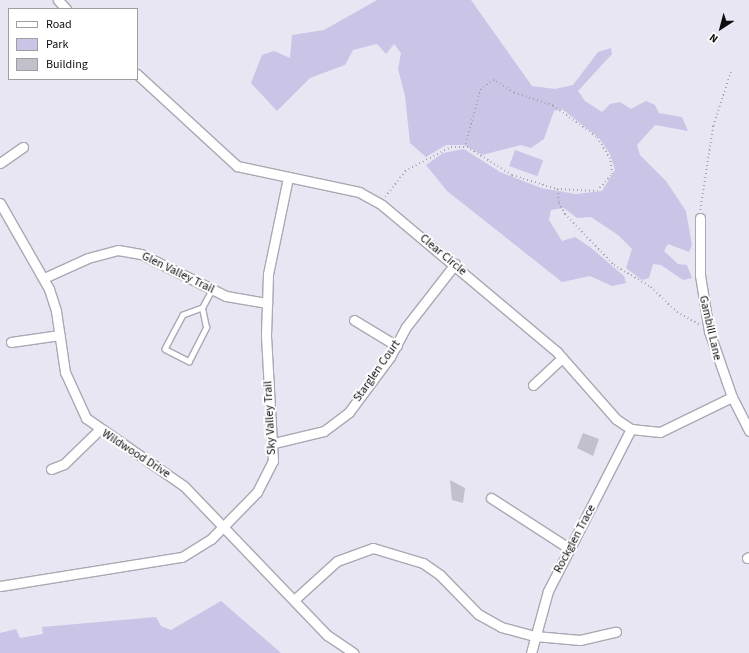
<!DOCTYPE html>
<style>
body{margin:0}
#map{position:relative;width:749px;height:653px;overflow:hidden;background:#e8e6f2;font-family:"Source Sans 3",sans-serif}
div>[style]{position:absolute}
.green>*{inset:0;background:#cac4e7;transform-origin:0 0}
.building>*{inset:0;background:#c2c0cb}
.path>*{height:1.5px;margin-top:-0.75px;transform-origin:0;background:repeating-linear-gradient(90deg,#a6a4ad 0 1px,transparent 0 4px)}
.roads{filter:drop-shadow(1px 0 #aaa8b3) drop-shadow(-1px 0 #aaa8b3) drop-shadow(0 1px #aaa8b3) drop-shadow(0 -1px #aaa8b3)}
.service>*{height:4.5px;margin:-2.25px;padding:0 2.25px;transform-origin:2.25px;border-radius:2.25px;background:#fff}
.minor>*{height:9px;margin:-4.5px;padding:0 4.5px;transform-origin:4.5px;border-radius:4.5px;background:#fff}
span{translate:-50% -50%;white-space:nowrap;text-align:center;line-height:1.15;-webkit-text-stroke:4px #fff;paint-order:stroke}
.street-label{font-size:12px;color:#0e0d11}
.legend{position:absolute;left:8px;top:8px;width:130px;height:72px;box-sizing:border-box;background:#fff;border:1px solid #9f9ea0;margin:0;padding:5px 7px;list-style:none;font-size:12px;color:#0e0d11}
.legend li{display:flex;align-items:center;gap:8px;height:20px}
.legend b{width:20px;border:1px solid #9f9ea0}
.north{position:absolute;left:701px;top:8px;width:40px;height:40px;-webkit-text-stroke:3px #fff;paint-order:stroke;rotate:216deg;font-size:11px;font-weight:700;line-height:16px;text-align:center;color:#0e0d11}
.north::after{content:'';display:block;margin:auto;width:14px;height:18px;background:#0e0d11;clip-path:polygon(50% 0,100% 100%,50% 72%,0 100%)}
</style>
<div id="map">
<div class="green">
<div style="clip-path:polygon(377px 0,471px 0,532px 86px,555px 89px,573px 85px,598px 52px,611px 48px,612px 54px,578px 91px,585px 101px,602px 112px,610px 104px,620px 102px,631px 109px,646px 101px,655px 105px,659px 113px,682px 117px,688px 131px,655px 125px,637px 145px,640px 155px,666px 181px,686px 211px,692px 245px,689px 252px,668px 244px,664px 251px,678px 264px,687px 265px,692px 278px,683px 280px,661px 265px,653px 264px,649px 278px,642px 280px,626px 268px,632px 249px,618px 235px,591px 217px,577px 218px,564px 208px,551px 210px,549px 220px,562px 241px,575px 237px,590px 247px,624px 276px,626px 283px,612px 286px,590px 276px,562px 282px,447px 191px,426px 165px,443px 153px,464px 149px,500px 172px,541px 188px,576px 194px,602px 191px,615px 170px,610px 154px,599px 138px,562px 109px,554px 111px,544px 139px,531px 148px,521px 145px,482px 155px,464px 145px,446px 145px,426px 157px,410px 143px,405px 96px,398px 69px,401px 53px,394px 44px,386px 54px,377px 44px,353px 50px,345px 65px,310px 78px,277px 111px,251px 83px,262px 55px,274px 51px,290px 58px,292px 35px,324px 30px)"></div>
<div style="left:515px;top:150px;width:30px;height:17px;rotate:20deg"></div>
<div style="clip-path:polygon(221px 601px,281px 653px,0 653px,0 633px,16px 629px,20px 638px,43px 634px,42px 627px,156px 617px,161px 626px,171px 630px)"></div>
</div>
<div class="building">
<div style="clip-path:polygon(583px 433px,599px 439px,593px 456px,577px 448px)"></div>
<div style="clip-path:polygon(450px 480px,465px 488px,463px 503px,452px 500px)"></div>
</div>
<div class="path">
<div style="left:558px;top:189px;width:14px;rotate:86deg"></div>
<div style="left:559px;top:203px;width:13px;rotate:61deg"></div>
<div style="left:565px;top:214px;width:71px;rotate:46.1deg"></div>
<div style="left:614px;top:265px;width:43px;rotate:30.7deg"></div>
<div style="left:651px;top:287px;width:36px;rotate:44deg"></div>
<div style="left:677px;top:312px;width:25px;rotate:29deg"></div>
<div style="left:385px;top:197px;width:33px;rotate:-52deg"></div>
<div style="left:405px;top:171px;width:52px;rotate:-27.6deg"></div>
<div style="left:451px;top:147px;width:16px"></div>
<div style="left:467px;top:147px;width:53px;rotate:31.9deg"></div>
<div style="left:512px;top:175px;width:47px;rotate:17.3deg"></div>
<div style="left:557px;top:189px;width:40px;rotate:2.9deg"></div>
<div style="left:597px;top:191px;width:23px;rotate:-49deg"></div>
<div style="left:612px;top:174px;width:15px;rotate:-98deg"></div>
<div style="left:610px;top:159px;width:26px;rotate:-122deg"></div>
<div style="left:596px;top:137px;width:53px;rotate:-144.2deg"></div>
<div style="left:553px;top:106px;width:41px;rotate:-161.6deg"></div>
<div style="left:514px;top:93px;width:24px;rotate:-147deg"></div>
<div style="left:494px;top:80px;width:16px;rotate:145deg"></div>
<div style="left:481px;top:89px;width:60px;rotate:105.4deg"></div>
<div style="left:700px;top:210px;width:85px;rotate:-81.2deg"></div>
<div style="left:713px;top:126px;width:58px;rotate:-71.9deg"></div>
</div>
<div class="roads">
<div class="service">
<div style="left:202px;top:308px;width:20px;rotate:160deg"></div>
<div style="left:183px;top:315px;width:38px;rotate:118deg"></div>
<div style="left:165px;top:349px;width:27px;rotate:27deg"></div>
<div style="left:189px;top:361px;width:38px;rotate:-63deg"></div>
<div style="left:206px;top:327px;width:19px;rotate:-102deg"></div>
<div style="left:202px;top:308px;width:21px;rotate:-62deg"></div>
</div>
<div class="minor">
<div style="left:58px;top:0;width:12px;rotate:48deg"></div>
<div style="left:137px;top:74px;width:136px;rotate:42.6deg"></div>
<div style="left:237px;top:166px;width:125px;rotate:12deg"></div>
<div style="left:359px;top:192px;width:26px;rotate:29deg"></div>
<div style="left:382px;top:205px;width:229px;rotate:40deg"></div>
<div style="left:557px;top:352px;width:89px;rotate:48.6deg"></div>
<div style="left:616px;top:419px;width:18px;rotate:34deg"></div>
<div style="left:631px;top:429px;width:29px;rotate:6deg"></div>
<div style="left:660px;top:432px;width:80px;rotate:-25.9deg"></div>
<div style="left:0;top:163px;width:28px;rotate:-35deg"></div>
<div style="left:0;top:203px;width:99px;rotate:60.3deg"></div>
<div style="left:49px;top:289px;width:23px;rotate:72deg"></div>
<div style="left:56px;top:311px;width:62px;rotate:81.6deg"></div>
<div style="left:65px;top:372px;width:51px;rotate:65.5deg"></div>
<div style="left:86px;top:418px;width:119px;rotate:34.8deg"></div>
<div style="left:184px;top:486px;width:207px;rotate:46.2deg"></div>
<div style="left:327px;top:635px;width:32px;rotate:34deg"></div>
<div style="left:700px;top:218px;width:57px;rotate:90deg"></div>
<div style="left:700px;top:275px;width:57px;rotate:80.9deg"></div>
<div style="left:709px;top:331px;width:70px;rotate:70.8deg"></div>
<div style="left:732px;top:397px;width:38px;rotate:63deg"></div>
<div style="left:44px;top:278px;width:48px;rotate:-24.4deg"></div>
<div style="left:88px;top:258px;width:31px;rotate:-15deg"></div>
<div style="left:118px;top:250px;width:23px;rotate:10deg"></div>
<div style="left:141px;top:254px;width:95px;rotate:26.3deg"></div>
<div style="left:226px;top:296px;width:42px;rotate:9.7deg"></div>
<div style="left:354px;top:320px;width:50px;rotate:31.2deg"></div>
<div style="left:11px;top:342px;width:49px;rotate:-8.3deg"></div>
<div style="left:533px;top:385px;width:40px;rotate:-43deg"></div>
<div style="left:274px;top:443px;width:51px;rotate:-13.5deg"></div>
<div style="left:324px;top:431px;width:31px;rotate:-37deg"></div>
<div style="left:349px;top:412px;width:69px;rotate:-53.3deg"></div>
<div style="left:390px;top:357px;width:34px;rotate:-62deg"></div>
<div style="left:406px;top:327px;width:80px;rotate:-52.1deg"></div>
<div style="left:51px;top:469px;width:14px;rotate:-21deg"></div>
<div style="left:64px;top:464px;width:49px;rotate:-44.2deg"></div>
<div style="left:491px;top:498px;width:94px;rotate:32.8deg"></div>
<div style="left:747px;top:558px;width:2px;rotate:-27deg"></div>
<div style="left:0;top:586px;width:184px;rotate:-9.1deg"></div>
<div style="left:182px;top:557px;width:34px;rotate:-32deg"></div>
<div style="left:211px;top:539px;width:66px;rotate:-45.6deg"></div>
<div style="left:257px;top:492px;width:35px;rotate:-63deg"></div>
<div style="left:273px;top:461px;width:126px;rotate:-93.2deg"></div>
<div style="left:266px;top:335px;width:61px;rotate:-88.1deg"></div>
<div style="left:268px;top:274px;width:99px;rotate:-78.3deg"></div>
<div style="left:294px;top:600px;width:58px;rotate:-42.2deg"></div>
<div style="left:337px;top:561px;width:38px;rotate:-20deg"></div>
<div style="left:373px;top:548px;width:52px;rotate:16.7deg"></div>
<div style="left:423px;top:563px;width:21px;rotate:35deg"></div>
<div style="left:440px;top:575px;width:54px;rotate:45.7deg"></div>
<div style="left:478px;top:614px;width:26px;rotate:29deg"></div>
<div style="left:501px;top:627px;width:35px;rotate:15deg"></div>
<div style="left:535px;top:636px;width:45px;rotate:5.1deg"></div>
<div style="left:580px;top:640px;width:37px;rotate:-13deg"></div>
<div style="left:531px;top:653px;width:64px;rotate:-74.7deg"></div>
<div style="left:548px;top:591px;width:182px;rotate:-62.9deg"></div>
</div>
</div>
<div class="street-label">
<span style="left:443px;top:255px;rotate:40deg">Clear Circle</span>
<span style="left:178px;top:273px;rotate:26deg">Glen Valley Trail</span>
<span style="left:710px;top:328px;rotate:77deg">Gambill Lane</span>
<span style="left:377px;top:371px;rotate:-55deg">Starglen Court</span>
<span style="left:270px;top:418px;rotate:-93deg">Sky Valley Trail</span>
<span style="left:136px;top:454px;rotate:33deg">Wildwood Drive</span>
<span style="left:575px;top:539px;rotate:-62deg">Rockglen Trace</span>
</div>
<ul class="legend">
<li><b style="height:5px;background:#fff"></b>Road</li>
<li><b style="height:11px;background:#cac4e7"></b>Park</li>
<li><b style="height:11px;background:#c2c0cb"></b>Building</li>
</ul>
<div class="north">N</div>
</div>
